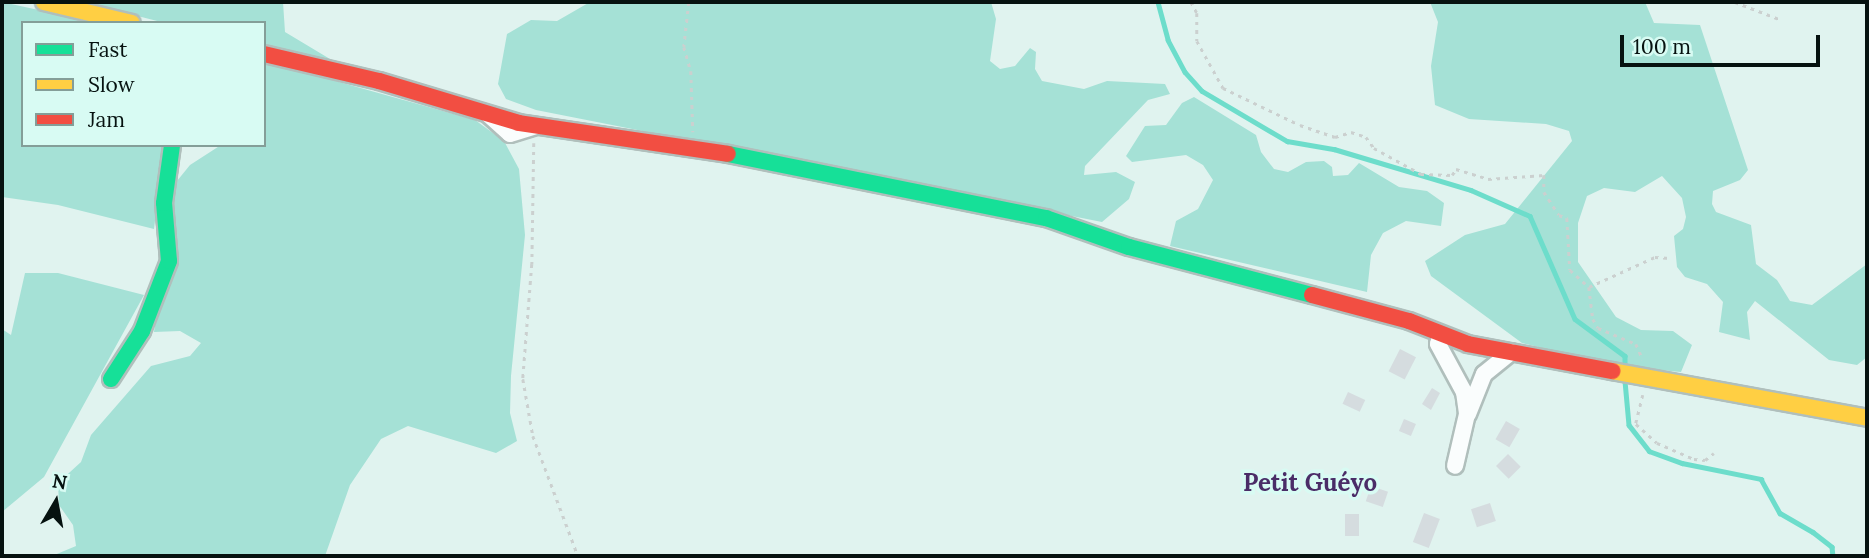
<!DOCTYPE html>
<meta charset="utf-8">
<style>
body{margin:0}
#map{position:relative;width:1869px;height:558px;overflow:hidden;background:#e0f3ef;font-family:Lora,serif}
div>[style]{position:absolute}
.green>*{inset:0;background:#a5e1d6}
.stream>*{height:4.5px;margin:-2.25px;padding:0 2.25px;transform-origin:2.25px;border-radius:2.25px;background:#6dddcb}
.building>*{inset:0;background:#d5dcdf;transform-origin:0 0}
.path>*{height:2.5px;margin-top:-1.25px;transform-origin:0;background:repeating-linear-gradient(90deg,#cbd0cf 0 3.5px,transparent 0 8.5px)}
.roads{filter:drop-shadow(2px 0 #b0bfbc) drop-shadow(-2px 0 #b0bfbc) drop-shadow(0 2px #b0bfbc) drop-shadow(0 -2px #b0bfbc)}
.street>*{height:16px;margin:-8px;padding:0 8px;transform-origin:8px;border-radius:8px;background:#fafdfd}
.fast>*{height:16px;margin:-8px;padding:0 8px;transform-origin:8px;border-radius:8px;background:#16e098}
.slow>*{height:16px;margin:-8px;padding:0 8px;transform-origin:8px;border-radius:8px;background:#ffcf43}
.jam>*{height:16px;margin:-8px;padding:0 8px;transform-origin:8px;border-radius:8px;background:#f24e42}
span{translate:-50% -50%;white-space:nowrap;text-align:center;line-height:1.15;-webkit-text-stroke:7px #d8fbf3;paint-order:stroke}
.quarter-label{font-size:24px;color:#4a2d67;font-weight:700}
.frame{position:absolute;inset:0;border:4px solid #061210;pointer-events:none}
.legend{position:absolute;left:21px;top:21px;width:245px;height:126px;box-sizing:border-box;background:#d8fbf3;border:2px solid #849e98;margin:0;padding:9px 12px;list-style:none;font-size:21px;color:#061210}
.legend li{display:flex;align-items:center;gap:14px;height:35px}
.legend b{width:35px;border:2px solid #849e98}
.north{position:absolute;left:21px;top:467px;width:70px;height:70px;-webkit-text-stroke:5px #d8fbf3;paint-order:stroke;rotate:10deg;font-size:19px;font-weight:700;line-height:28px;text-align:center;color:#061210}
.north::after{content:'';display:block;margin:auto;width:24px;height:32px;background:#061210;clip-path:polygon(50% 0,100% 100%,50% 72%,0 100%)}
.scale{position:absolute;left:1620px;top:35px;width:200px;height:32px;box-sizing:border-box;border:4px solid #061210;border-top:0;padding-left:9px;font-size:21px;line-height:24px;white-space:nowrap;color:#061210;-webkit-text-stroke:5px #d8fbf3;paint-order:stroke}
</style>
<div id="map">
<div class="green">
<div style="clip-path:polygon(2px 2px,98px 23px,23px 23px,23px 145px,164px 145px,154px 229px,58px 205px,2px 197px)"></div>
<div style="clip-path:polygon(83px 2px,283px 2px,285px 32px,340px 65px,264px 49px,264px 23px,165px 23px)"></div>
<div style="clip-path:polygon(590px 2px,991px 2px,996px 19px,990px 61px,1000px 69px,1015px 66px,1030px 48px,1036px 52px,1035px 69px,1042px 81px,1084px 89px,1107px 81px,1165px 84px,1170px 94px,1148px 100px,1085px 166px,1084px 175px,1116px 172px,1135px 182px,1129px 199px,1102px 222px,536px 110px,506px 99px,498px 84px,507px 34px,531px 20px,557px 21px)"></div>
<div style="clip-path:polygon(1430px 2px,1645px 2px,1654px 23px,1700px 25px,1748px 170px,1740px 180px,1713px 191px,1712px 204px,1716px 212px,1751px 225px,1756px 264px,1777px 280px,1790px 301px,1812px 305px,1867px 264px,1867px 357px,1857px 365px,1829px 360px,1755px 301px,1747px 312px,1750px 340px,1719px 332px,1723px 302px,1707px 284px,1685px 277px,1677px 267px,1674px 236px,1683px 229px,1686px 217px,1682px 198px,1662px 176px,1635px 192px,1604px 188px,1587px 196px,1578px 223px,1578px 262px,1616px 317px,1641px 330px,1673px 331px,1692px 345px,1681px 372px,1616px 366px,1522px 343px,1431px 276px,1425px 261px,1465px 235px,1505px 224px,1572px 141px,1569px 131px,1546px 124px,1469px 119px,1435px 105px,1431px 66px,1438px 22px)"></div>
<div style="clip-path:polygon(264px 61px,475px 120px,504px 141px,519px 169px,525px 235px,511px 376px,510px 413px,517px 441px,496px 453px,408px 426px,381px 439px,350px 485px,325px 556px,52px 556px,76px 546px,73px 525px,59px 505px,58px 483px,81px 462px,91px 435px,151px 366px,190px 356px,201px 343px,180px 331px,154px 332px,177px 181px,190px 165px,221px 145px,264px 145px)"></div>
<div style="clip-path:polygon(1194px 97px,1256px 135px,1261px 152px,1274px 169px,1288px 172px,1306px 162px,1324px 161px,1332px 167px,1333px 176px,1348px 175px,1359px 163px,1399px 187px,1427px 191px,1444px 203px,1441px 226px,1406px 221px,1383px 233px,1371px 255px,1367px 292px,1170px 246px,1176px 221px,1198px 209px,1213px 180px,1203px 165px,1186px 155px,1132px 162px,1126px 156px,1145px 126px,1166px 125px,1182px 103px)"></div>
<div style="clip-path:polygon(25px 273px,58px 273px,144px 295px,44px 477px,2px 512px,2px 329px,11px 335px)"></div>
</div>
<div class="stream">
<div style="left:1158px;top:2px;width:39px;rotate:75deg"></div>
<div style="left:1168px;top:40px;width:36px;rotate:62deg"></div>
<div style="left:1185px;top:72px;width:25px;rotate:48deg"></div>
<div style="left:1202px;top:91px;width:99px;rotate:30.5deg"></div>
<div style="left:1287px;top:141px;width:48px;rotate:9.7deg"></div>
<div style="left:1334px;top:149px;width:143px;rotate:16.7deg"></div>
<div style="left:1471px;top:190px;width:64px;rotate:23.8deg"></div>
<div style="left:1530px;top:216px;width:112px;rotate:66.4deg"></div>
<div style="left:1575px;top:319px;width:62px;rotate:36.5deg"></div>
<div style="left:1625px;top:356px;width:9px;rotate:90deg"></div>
<div style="left:1625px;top:381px;width:44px;rotate:84.8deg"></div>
<div style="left:1629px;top:425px;width:33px;rotate:52deg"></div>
<div style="left:1649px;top:451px;width:35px;rotate:20deg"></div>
<div style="left:1682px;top:463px;width:81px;rotate:11.4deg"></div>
<div style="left:1761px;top:479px;width:39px;rotate:61deg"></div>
<div style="left:1780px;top:513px;width:38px;rotate:30deg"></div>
<div style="left:1813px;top:532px;width:24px;rotate:38deg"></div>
<div style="left:1832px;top:547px;width:9px;rotate:84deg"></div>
</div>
<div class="building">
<div style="left:1400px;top:349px;width:18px;height:25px;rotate:27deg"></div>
<div style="clip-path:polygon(1432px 388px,1440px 393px,1431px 410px,1422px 404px)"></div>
<div style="left:1348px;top:392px;width:19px;height:13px;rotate:25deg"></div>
<div style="left:1404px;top:419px;width:13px;height:13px;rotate:23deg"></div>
<div style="left:1506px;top:421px;width:16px;height:21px;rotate:30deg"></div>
<div style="left:1508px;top:454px;width:18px;height:17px;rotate:45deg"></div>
<div style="left:1371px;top:486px;width:18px;height:16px;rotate:19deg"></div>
<div style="left:1490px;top:503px;width:19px;height:20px;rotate:72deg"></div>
<div style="left:1424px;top:513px;width:17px;height:31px;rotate:21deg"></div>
<div style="left:1345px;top:514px;width:14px;height:22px"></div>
</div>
<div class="path">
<div style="left:689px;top:2px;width:45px;rotate:96.3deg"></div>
<div style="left:684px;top:47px;width:25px;rotate:74deg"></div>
<div style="left:691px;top:71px;width:61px;rotate:88.1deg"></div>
<div style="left:1191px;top:2px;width:13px;rotate:61deg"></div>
<div style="left:1197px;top:13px;width:28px;rotate:90deg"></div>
<div style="left:1197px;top:41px;width:54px;rotate:61deg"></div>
<div style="left:1223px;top:88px;width:85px;rotate:25.7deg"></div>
<div style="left:1300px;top:125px;width:37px;rotate:19deg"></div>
<div style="left:1335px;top:137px;width:17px;rotate:-17deg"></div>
<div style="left:1351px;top:132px;width:16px;rotate:18deg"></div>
<div style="left:1366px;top:137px;width:14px;rotate:54deg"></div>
<div style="left:1374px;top:148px;width:54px;rotate:29deg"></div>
<div style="left:1421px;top:174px;width:31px;rotate:2deg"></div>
<div style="left:1452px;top:175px;width:7px;rotate:-56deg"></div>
<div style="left:1456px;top:169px;width:34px;rotate:17deg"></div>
<div style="left:1488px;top:179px;width:56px;rotate:-4.1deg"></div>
<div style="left:1544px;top:175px;width:17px;rotate:90deg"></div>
<div style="left:1544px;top:192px;width:27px;rotate:57deg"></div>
<div style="left:1559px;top:215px;width:9px;rotate:21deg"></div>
<div style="left:1567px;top:218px;width:52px;rotate:86.7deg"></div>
<div style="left:1570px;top:270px;width:25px;rotate:42deg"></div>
<div style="left:1589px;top:287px;width:32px;rotate:83deg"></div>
<div style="left:1593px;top:319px;width:10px;rotate:61deg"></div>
<div style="left:1598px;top:328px;width:41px;rotate:22.8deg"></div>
<div style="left:1636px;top:344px;width:17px;rotate:66deg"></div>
<div style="left:1735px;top:2px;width:50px;rotate:21deg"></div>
<div style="left:534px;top:143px;width:121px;rotate:90.9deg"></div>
<div style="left:532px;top:264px;width:115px;rotate:94.5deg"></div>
<div style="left:523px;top:379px;width:58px;rotate:80deg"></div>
<div style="left:533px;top:436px;width:128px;rotate:69.4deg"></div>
<div style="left:1589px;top:287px;width:72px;rotate:-24.4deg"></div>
<div style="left:1655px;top:257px;width:15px;rotate:4deg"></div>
<div style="left:1643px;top:395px;width:30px;rotate:104deg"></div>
<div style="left:1636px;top:424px;width:28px;rotate:42deg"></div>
<div style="left:1657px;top:443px;width:40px;rotate:23.4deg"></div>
<div style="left:1694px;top:459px;width:11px;rotate:5deg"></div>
<div style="left:1705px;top:460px;width:11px;rotate:-38deg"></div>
</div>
<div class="roads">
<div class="street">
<div style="left:489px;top:115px;width:28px;rotate:42deg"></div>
<div style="left:510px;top:134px;width:27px;rotate:-17deg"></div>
<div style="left:1440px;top:337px;width:7px;rotate:106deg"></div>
<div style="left:1438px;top:344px;width:55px;rotate:61.6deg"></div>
<div style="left:1464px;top:392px;width:22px;rotate:82deg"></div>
<div style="left:1467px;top:414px;width:53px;rotate:103deg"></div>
<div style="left:1468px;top:414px;width:43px;rotate:-68.2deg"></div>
<div style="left:1484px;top:374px;width:35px;rotate:-39deg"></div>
</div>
<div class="fast">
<div style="left:728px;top:154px;width:324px;rotate:11.4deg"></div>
<div style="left:1046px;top:218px;width:88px;rotate:19.3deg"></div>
<div style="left:1129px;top:247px;width:189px;rotate:14.7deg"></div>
<div style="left:111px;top:379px;width:57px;rotate:-57.1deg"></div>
<div style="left:142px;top:331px;width:75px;rotate:-68.9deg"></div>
<div style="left:169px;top:261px;width:58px;rotate:-94.9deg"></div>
<div style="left:164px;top:203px;width:59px;rotate:-82.1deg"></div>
</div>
<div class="slow">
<div style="left:44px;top:2px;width:90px;rotate:13.4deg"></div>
<div style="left:1612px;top:371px;width:259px;rotate:10.4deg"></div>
</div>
<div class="jam">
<div style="left:264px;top:54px;width:118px;rotate:13.2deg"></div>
<div style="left:379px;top:81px;width:146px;rotate:16.7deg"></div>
<div style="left:519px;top:123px;width:211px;rotate:8.4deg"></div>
<div style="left:1312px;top:295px;width:100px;rotate:15deg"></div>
<div style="left:1409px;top:321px;width:63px;rotate:21.3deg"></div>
<div style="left:1468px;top:344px;width:147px;rotate:10.6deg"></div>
</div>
</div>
<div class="quarter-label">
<span style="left:1310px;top:483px">Petit Guéyo</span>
</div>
<div class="frame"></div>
<ul class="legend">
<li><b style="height:9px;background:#16e098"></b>Fast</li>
<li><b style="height:9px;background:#ffcf43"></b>Slow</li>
<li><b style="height:9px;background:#f24e42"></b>Jam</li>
</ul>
<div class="north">N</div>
<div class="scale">100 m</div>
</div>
